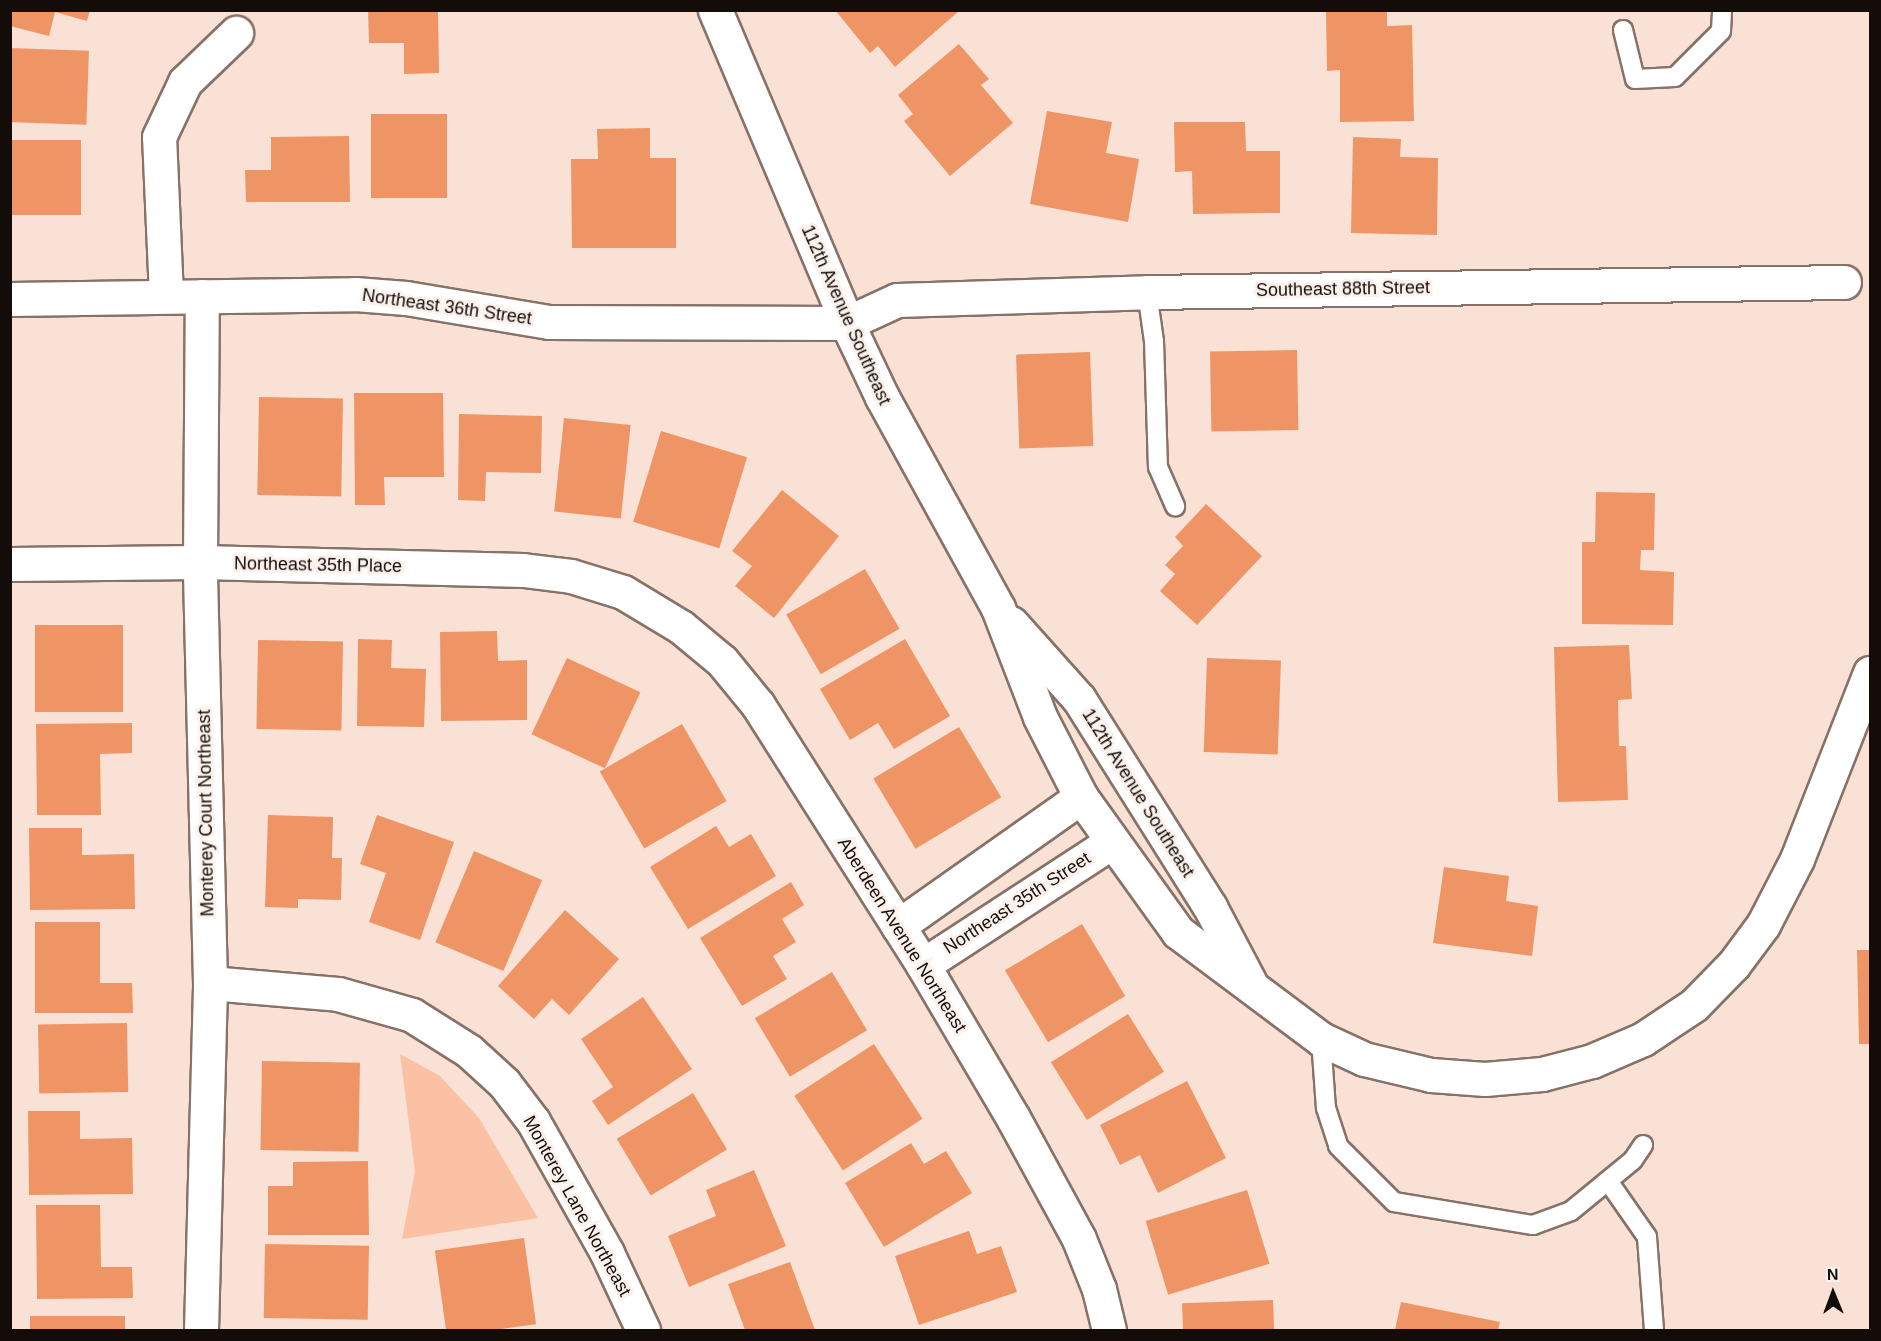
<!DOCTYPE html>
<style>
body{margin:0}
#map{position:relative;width:1881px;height:1341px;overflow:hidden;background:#fae1d5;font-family:Arial,sans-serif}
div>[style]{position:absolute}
.green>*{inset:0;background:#fac1a4}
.building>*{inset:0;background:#ef9565;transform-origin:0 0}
.roads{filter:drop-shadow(2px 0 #877267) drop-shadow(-2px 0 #877267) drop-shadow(0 2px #877267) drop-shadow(0 -2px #877267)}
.lane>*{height:18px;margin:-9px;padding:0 9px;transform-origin:9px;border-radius:9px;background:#fff}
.street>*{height:33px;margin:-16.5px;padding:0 16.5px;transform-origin:16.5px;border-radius:16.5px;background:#fff}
.secondary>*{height:33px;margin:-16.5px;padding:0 16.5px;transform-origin:16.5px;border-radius:16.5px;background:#fff}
span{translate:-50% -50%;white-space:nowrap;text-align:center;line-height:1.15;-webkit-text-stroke:6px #fcf2ed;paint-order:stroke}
.street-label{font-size:18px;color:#140c08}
.frame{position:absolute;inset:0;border:12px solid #140c08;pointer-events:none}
.north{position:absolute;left:1803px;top:1263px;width:60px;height:60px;-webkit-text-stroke:4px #fcf2ed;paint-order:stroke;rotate:359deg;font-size:16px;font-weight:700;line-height:24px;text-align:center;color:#140c08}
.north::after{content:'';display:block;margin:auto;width:21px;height:27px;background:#140c08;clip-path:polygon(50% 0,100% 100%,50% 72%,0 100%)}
</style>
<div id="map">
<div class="green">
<div style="clip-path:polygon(400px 1054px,440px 1076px,479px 1118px,538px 1218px,402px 1239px,415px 1171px)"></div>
</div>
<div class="building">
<div style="clip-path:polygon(10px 10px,90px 10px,87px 21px,55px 12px,49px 36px,10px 26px)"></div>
<div style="clip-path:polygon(368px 10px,438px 10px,439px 73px,404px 74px,404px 43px,369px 43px)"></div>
<div style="clip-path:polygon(835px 10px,960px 10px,895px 67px,878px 46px,870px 53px)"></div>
<div style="clip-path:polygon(1326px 10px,1387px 10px,1387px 26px,1412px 25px,1414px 121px,1340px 122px,1340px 70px,1327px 71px)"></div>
<div style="clip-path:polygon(959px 44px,989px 79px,981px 85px,1013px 123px,950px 176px,904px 121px,913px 114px,898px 95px)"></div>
<div style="left:10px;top:48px;width:79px;height:74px;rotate:2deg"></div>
<div style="clip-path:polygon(1047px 111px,1112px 122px,1106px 153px,1139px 159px,1128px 222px,1030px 204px)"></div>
<div style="left:371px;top:114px;width:76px;height:84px"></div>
<div style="clip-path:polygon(1174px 122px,1245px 122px,1246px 151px,1280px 151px,1280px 213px,1193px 214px,1192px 171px,1175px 172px)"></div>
<div style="clip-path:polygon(650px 128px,650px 158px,676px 158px,676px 248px,572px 248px,571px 159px,598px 159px,597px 129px)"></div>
<div style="clip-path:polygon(349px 136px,350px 202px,246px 202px,245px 170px,271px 170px,271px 137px)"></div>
<div style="clip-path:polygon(1353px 137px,1401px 139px,1400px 157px,1438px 158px,1437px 235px,1351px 233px)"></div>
<div style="left:10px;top:140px;width:71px;height:75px"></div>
<div style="left:1297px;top:350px;width:80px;height:87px;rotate:89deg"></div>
<div style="left:1090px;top:352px;width:94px;height:74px;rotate:88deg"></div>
<div style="clip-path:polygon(354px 393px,443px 393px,444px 477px,384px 477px,385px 505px,355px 505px)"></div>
<div style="left:259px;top:397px;width:84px;height:98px;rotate:1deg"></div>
<div style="clip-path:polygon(459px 414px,542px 416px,541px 473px,486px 472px,485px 501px,458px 500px)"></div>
<div style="left:564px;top:418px;width:67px;height:94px;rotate:6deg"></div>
<div style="left:661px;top:431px;width:90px;height:95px;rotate:17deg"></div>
<div style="clip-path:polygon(782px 490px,839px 536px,774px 618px,735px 586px,752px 566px,732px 551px)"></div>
<div style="clip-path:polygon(1596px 492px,1655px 493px,1654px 550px,1641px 550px,1640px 570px,1674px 572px,1673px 625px,1582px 624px,1582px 542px,1595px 542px)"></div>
<div style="clip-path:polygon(1206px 504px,1262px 556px,1197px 625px,1160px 591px,1175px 574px,1165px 565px,1183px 546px,1175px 537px)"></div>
<div style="left:865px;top:569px;width:69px;height:91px;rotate:60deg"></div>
<div style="left:35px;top:625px;width:88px;height:87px"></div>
<div style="clip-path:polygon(497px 631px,498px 661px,527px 660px,527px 720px,441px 721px,440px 632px)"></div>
<div style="clip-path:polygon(358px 639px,392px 640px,391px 668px,426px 669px,424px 727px,357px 726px)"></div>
<div style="clip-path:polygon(905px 639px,950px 716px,894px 749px,878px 723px,850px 740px,820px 689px)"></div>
<div style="left:258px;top:640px;width:85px;height:89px;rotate:1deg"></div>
<div style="clip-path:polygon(1629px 645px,1632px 699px,1618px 700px,1619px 746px,1626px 746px,1628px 800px,1558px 802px,1554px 647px)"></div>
<div style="left:567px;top:658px;width:81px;height:84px;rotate:25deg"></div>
<div style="left:1207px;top:658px;width:74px;height:94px;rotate:2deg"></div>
<div style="clip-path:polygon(132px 723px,132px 753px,100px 754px,101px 815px,37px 815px,36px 724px)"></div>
<div style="left:682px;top:724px;width:89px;height:95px;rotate:60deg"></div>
<div style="left:959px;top:727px;width:82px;height:100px;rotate:59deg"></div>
<div style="clip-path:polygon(268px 815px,333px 817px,332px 858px,342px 858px,341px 900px,298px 899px,298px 908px,265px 907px)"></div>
<div style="clip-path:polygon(377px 815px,454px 842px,420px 940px,369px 922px,386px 873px,360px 864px)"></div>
<div style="clip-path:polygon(716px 826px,729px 847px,751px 834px,776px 876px,688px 929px,650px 867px)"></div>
<div style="clip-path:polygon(29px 828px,82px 828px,82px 855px,134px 854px,135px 909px,30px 910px)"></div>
<div style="left:474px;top:851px;width:74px;height:99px;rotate:23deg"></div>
<div style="clip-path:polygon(1444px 867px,1509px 876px,1506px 901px,1538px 906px,1532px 956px,1433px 943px)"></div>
<div style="clip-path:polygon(791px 882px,804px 905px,782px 919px,796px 942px,773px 956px,787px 979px,742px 1006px,700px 938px)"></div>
<div style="clip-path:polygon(565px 910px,619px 959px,569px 1015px,552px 999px,534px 1019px,498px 986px)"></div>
<div style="clip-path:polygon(35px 922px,100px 922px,100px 983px,132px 983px,133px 1013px,35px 1013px)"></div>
<div style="left:1082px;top:924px;width:84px;height:90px;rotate:59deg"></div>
<div style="clip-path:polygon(1857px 950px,1870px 950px,1870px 1044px,1859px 1044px)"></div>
<div style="left:832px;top:972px;width:68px;height:90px;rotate:59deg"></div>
<div style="clip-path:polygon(643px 997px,692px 1069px,608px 1125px,592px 1101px,613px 1087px,581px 1039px)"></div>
<div style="left:1128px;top:1014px;width:68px;height:91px;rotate:58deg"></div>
<div style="left:127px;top:1023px;width:69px;height:89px;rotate:89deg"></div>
<div style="left:874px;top:1044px;width:89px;height:95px;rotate:57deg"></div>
<div style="left:262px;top:1061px;width:98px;height:89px;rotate:1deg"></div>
<div style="clip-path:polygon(1187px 1081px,1226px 1158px,1158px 1193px,1140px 1155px,1120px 1165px,1100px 1125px)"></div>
<div style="left:693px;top:1093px;width:66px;height:89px;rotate:59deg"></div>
<div style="clip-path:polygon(28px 1111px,80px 1111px,80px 1139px,132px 1138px,133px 1194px,29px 1195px)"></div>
<div style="clip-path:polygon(911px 1143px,924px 1164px,946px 1151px,972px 1193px,884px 1247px,845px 1183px)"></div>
<div style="clip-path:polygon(368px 1161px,369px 1235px,268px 1235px,268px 1186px,293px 1186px,293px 1162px)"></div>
<div style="clip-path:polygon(754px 1170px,786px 1246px,689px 1287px,668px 1236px,716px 1216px,706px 1190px)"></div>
<div style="left:1247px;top:1190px;width:77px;height:106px;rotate:73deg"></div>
<div style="clip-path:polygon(36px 1205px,100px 1205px,101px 1267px,132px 1267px,133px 1298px,37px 1299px)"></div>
<div style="clip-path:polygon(969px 1231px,977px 1254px,1001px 1246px,1017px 1292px,919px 1325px,895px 1256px)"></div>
<div style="left:524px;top:1238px;width:87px;height:90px;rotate:82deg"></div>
<div style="left:265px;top:1244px;width:104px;height:74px;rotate:1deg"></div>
<div style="clip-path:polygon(790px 1262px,815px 1330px,745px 1330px,728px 1284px)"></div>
<div style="left:1273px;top:1300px;width:30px;height:91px;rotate:88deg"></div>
<div style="clip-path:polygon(1401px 1302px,1500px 1322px,1498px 1330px,1395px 1330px)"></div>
<div style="left:30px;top:1316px;width:95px;height:14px"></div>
</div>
<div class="roads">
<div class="lane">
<div style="left:1623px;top:30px;width:50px;rotate:76.2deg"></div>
<div style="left:1635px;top:79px;width:40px;rotate:-2.9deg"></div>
<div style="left:1675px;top:77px;width:65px;rotate:-45deg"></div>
<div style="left:1721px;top:31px;width:21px;rotate:-87deg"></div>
<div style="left:1147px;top:292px;width:49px;rotate:81.9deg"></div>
<div style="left:1154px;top:341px;width:126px;rotate:88.2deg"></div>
<div style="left:1158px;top:467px;width:43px;rotate:66.4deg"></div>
<div style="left:1321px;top:1039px;width:69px;rotate:85.9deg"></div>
<div style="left:1326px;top:1108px;width:40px;rotate:72deg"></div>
<div style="left:1338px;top:1146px;width:79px;rotate:45deg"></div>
<div style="left:1394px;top:1202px;width:141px;rotate:9.4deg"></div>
<div style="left:1533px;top:1225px;width:40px;rotate:-20.2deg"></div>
<div style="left:1571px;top:1211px;width:80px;rotate:-39.4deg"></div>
<div style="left:1633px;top:1160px;width:18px;rotate:-56deg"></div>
<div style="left:1608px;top:1181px;width:68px;rotate:55.1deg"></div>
<div style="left:1647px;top:1237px;width:93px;rotate:85.7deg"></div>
</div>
<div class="street">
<div style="left:166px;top:296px;width:159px;rotate:-92.5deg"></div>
<div style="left:159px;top:137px;width:61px;rotate:-64.7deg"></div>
<div style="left:185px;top:82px;width:71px;rotate:-43.9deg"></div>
<div style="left:847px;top:323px;width:55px;rotate:-24.7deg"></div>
<div style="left:897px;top:300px;width:250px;rotate:-1.8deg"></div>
<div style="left:1147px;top:292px;width:697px;rotate:-0.82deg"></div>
<div style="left:10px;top:564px;width:190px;rotate:-0.6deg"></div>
<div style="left:200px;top:562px;width:323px;rotate:1.4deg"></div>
<div style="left:523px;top:570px;width:48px;rotate:7.1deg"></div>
<div style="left:571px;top:576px;width:54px;rotate:17.1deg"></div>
<div style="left:623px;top:592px;width:68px;rotate:31.1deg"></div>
<div style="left:681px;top:627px;width:53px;rotate:39.7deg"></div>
<div style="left:722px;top:661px;width:57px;rotate:50.7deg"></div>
<div style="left:758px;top:705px;width:308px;rotate:57.6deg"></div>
<div style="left:923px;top:965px;width:175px;rotate:59.5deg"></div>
<div style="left:1012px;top:1116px;width:140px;rotate:61.4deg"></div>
<div style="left:1079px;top:1239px;width:54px;rotate:68.2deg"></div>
<div style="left:1099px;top:1289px;width:42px;rotate:76.3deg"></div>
<div style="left:898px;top:926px;width:224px;rotate:-35.2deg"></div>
<div style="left:923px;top:965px;width:225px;rotate:-33.1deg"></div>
<div style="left:210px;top:983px;width:128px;rotate:4.9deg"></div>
<div style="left:338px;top:994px;width:77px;rotate:15.8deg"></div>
<div style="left:412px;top:1015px;width:67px;rotate:32.3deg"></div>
<div style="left:469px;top:1051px;width:47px;rotate:42.4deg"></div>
<div style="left:504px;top:1083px;width:48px;rotate:52.7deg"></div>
<div style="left:533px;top:1121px;width:151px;rotate:60.7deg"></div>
<div style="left:607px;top:1253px;width:85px;rotate:64.9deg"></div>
<div style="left:201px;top:1330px;width:347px;rotate:-88.5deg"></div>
<div style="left:210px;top:983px;width:421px;rotate:-91.4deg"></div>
<div style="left:200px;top:562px;width:266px;rotate:-89.6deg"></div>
</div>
<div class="secondary">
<div style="left:715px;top:10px;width:340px;rotate:67.1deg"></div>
<div style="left:847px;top:323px;width:82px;rotate:64.7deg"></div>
<div style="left:882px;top:397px;width:241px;rotate:61.2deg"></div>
<div style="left:998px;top:608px;width:117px;rotate:68.9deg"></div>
<div style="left:1040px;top:717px;width:90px;rotate:62.9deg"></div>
<div style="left:1081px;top:797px;width:166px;rotate:54.3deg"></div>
<div style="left:1178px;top:932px;width:179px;rotate:36.8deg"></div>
<div style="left:1321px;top:1039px;width:47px;rotate:24.9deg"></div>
<div style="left:1364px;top:1059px;width:69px;rotate:13.4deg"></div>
<div style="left:1431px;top:1075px;width:54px;rotate:4.2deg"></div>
<div style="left:1485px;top:1079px;width:57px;rotate:-5deg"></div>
<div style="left:1542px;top:1074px;width:52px;rotate:-14.6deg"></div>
<div style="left:1592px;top:1061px;width:56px;rotate:-23.3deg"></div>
<div style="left:1643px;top:1039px;width:61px;rotate:-33.7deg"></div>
<div style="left:1694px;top:1005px;width:57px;rotate:-45.7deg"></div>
<div style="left:1734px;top:964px;width:49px;rotate:-53.4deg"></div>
<div style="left:1763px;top:925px;width:74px;rotate:-62.7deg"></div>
<div style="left:1797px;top:859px;width:200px;rotate:-68.6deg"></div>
<div style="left:10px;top:299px;width:345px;rotate:-0.8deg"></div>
<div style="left:355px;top:294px;width:51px;rotate:4.5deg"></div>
<div style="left:406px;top:298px;width:145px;rotate:9.5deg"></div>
<div style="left:549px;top:322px;width:298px;rotate:0.2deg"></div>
<div style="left:1011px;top:623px;width:102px;rotate:48.2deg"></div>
<div style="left:1079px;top:699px;width:246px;rotate:57.8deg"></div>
<div style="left:1210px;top:907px;width:84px;rotate:62.2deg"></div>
</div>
</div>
<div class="street-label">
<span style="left:1343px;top:289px;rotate:-1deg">Southeast 88th Street</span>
<span style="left:447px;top:307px;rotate:8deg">Northeast 36th Street</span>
<span style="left:846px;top:315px;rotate:66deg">112th Avenue Southeast</span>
<span style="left:318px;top:565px;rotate:1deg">Northeast 35th Place</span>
<span style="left:1138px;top:793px;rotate:58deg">112th Avenue Southeast</span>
<span style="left:206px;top:813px;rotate:-91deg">Monterey Court Northeast</span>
<span style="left:1017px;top:903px;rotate:-33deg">Northeast 35th Street</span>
<span style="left:902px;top:935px;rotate:58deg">Aberdeen Avenue Northeast</span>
<span style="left:577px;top:1206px;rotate:61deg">Monterey Lane Northeast</span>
</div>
<div class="frame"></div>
<div class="north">N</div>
</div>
